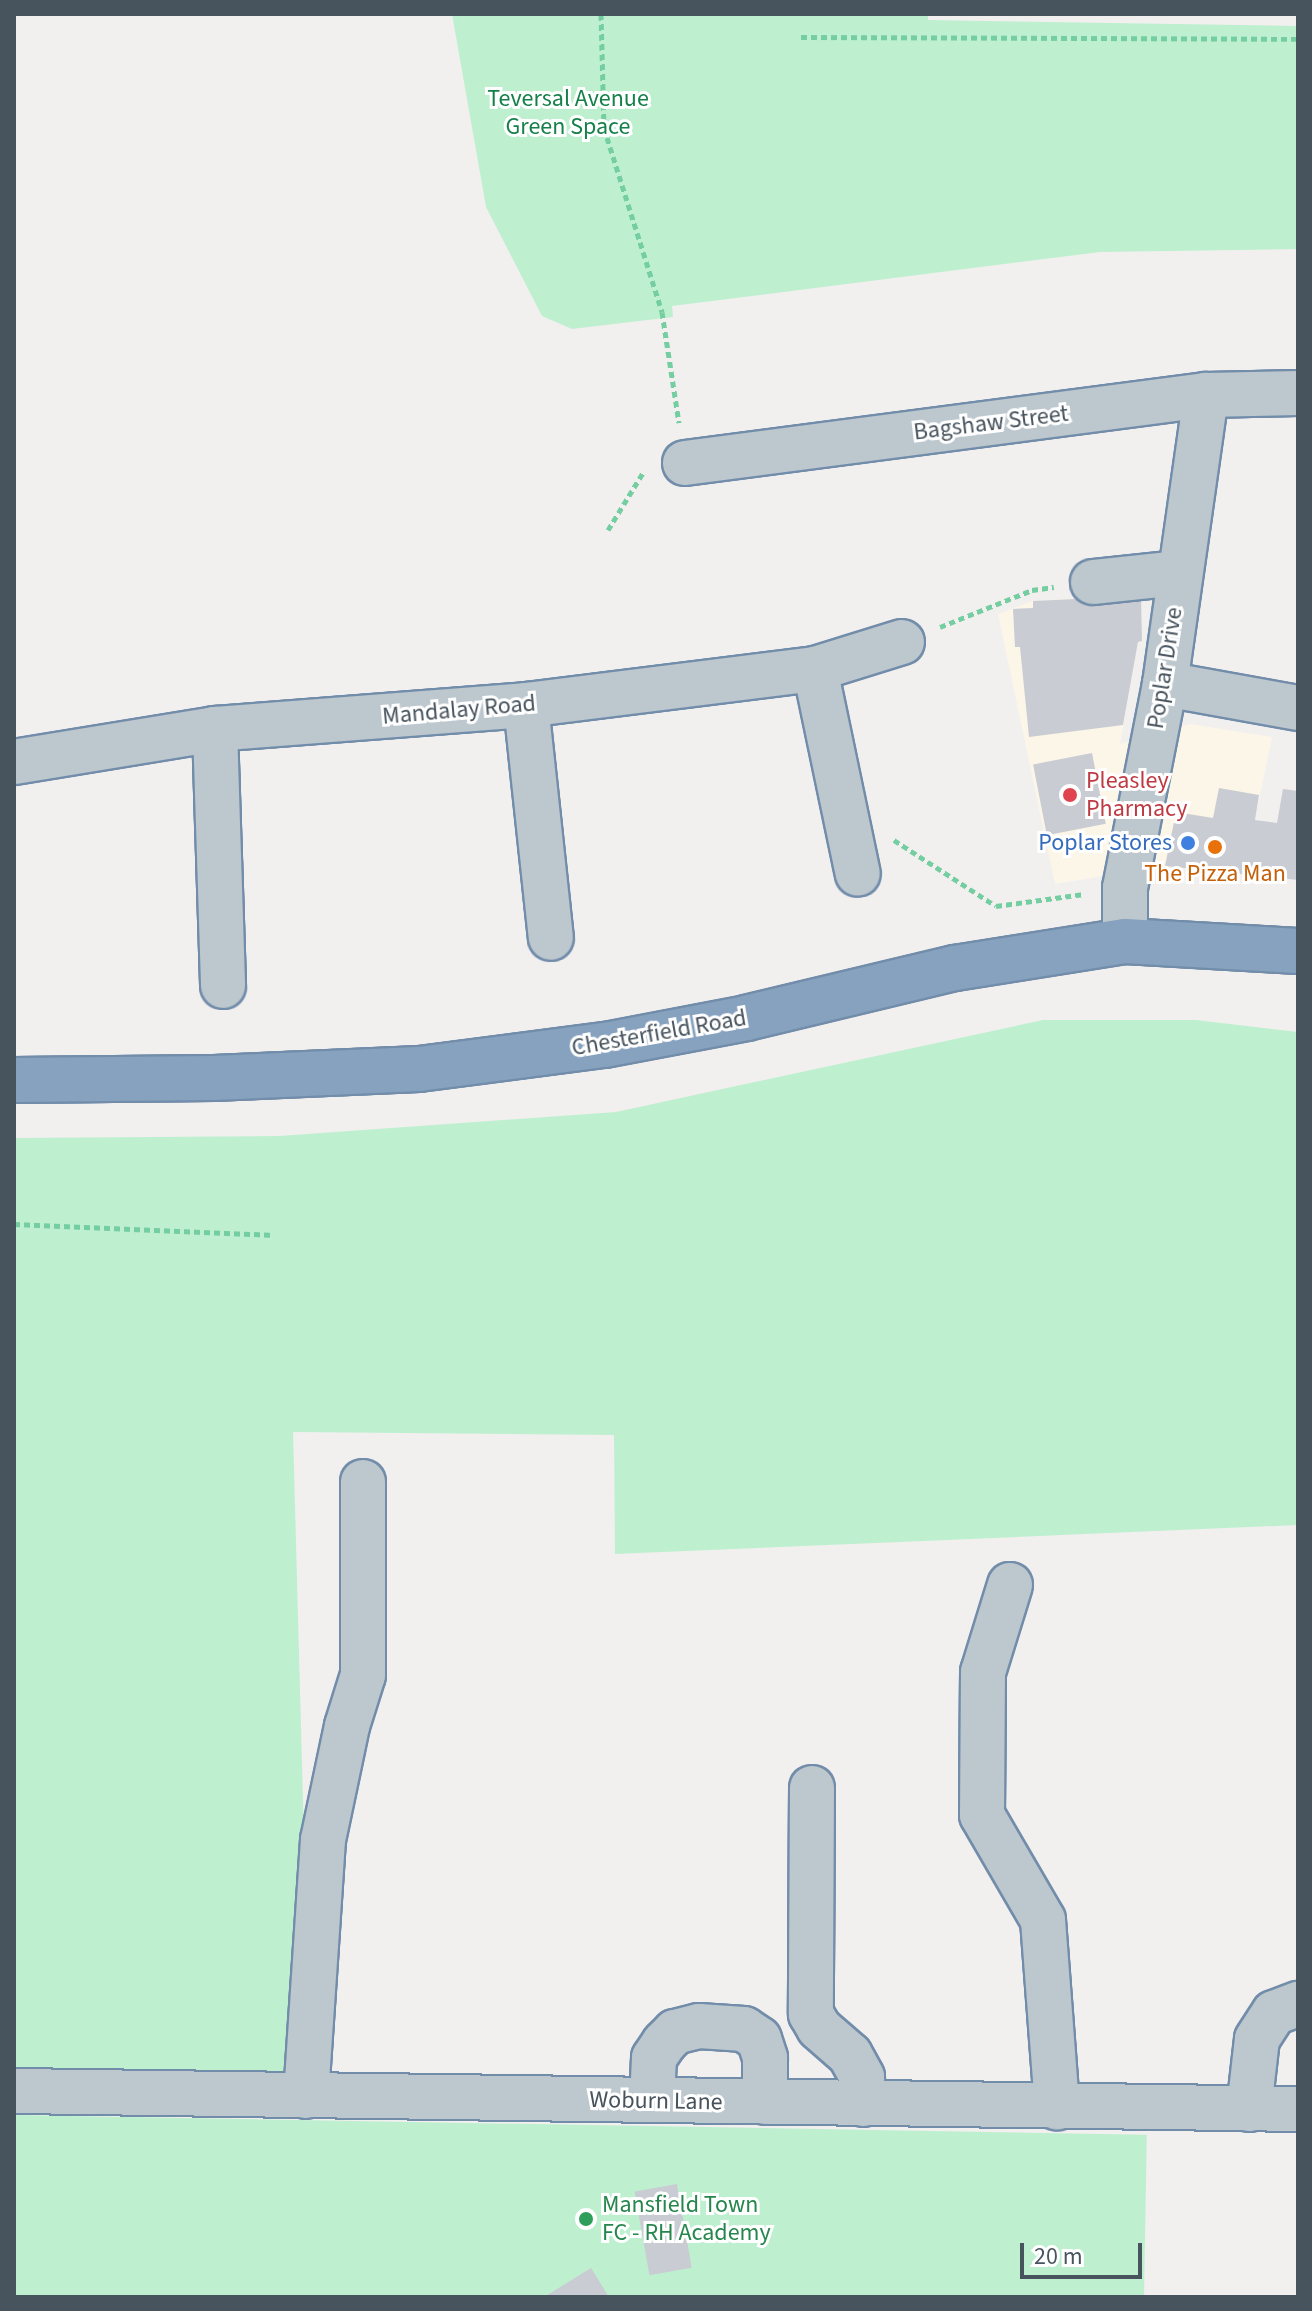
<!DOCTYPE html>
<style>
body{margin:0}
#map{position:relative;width:1312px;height:2311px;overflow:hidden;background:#f2efef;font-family:"Source Sans 3",sans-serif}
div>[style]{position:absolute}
.commercial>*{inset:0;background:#fcf6e9}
.green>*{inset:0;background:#bef0d0;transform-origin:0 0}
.building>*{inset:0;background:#c9ccd2;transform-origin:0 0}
.path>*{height:5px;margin-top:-2.5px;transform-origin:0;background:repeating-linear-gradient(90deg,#75cea1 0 6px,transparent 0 10px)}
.roads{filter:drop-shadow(2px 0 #728daa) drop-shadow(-2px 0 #728daa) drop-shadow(0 2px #728daa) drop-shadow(0 -2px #728daa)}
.minor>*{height:44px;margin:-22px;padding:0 22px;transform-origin:22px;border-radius:22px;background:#bdc7ce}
.highway>*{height:44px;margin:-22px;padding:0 22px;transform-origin:22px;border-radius:22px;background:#87a2bf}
.dots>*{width:22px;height:22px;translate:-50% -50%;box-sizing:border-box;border:4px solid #fff;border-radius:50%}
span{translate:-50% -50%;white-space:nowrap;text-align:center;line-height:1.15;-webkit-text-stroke:6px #fff;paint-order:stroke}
.park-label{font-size:24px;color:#16804a}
.street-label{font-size:24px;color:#47535d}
.health-label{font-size:24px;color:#be3a42}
.left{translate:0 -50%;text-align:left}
.shop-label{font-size:24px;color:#366cbe}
.right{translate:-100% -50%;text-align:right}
.food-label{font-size:24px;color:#c56008}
.leisure-label{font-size:24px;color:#27864d}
.frame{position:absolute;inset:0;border:16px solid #47535d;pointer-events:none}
.scale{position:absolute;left:1020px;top:2243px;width:122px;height:36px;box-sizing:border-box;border:4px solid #47535d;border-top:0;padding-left:10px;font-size:24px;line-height:28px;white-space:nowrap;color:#47535d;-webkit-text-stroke:6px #fff;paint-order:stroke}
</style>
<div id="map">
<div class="commercial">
<div style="clip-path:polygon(1141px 596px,1142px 641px,1138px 642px,1120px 744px,1190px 724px,1272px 737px,1255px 819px,1265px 822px,1255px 875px,1165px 866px,1055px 884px,998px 614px,1033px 601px)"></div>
</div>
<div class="green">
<div style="clip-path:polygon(452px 14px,928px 14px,928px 20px,1298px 26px,1298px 249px,1100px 252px,672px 306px,673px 317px,572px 329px,542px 316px,486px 207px)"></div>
<div style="clip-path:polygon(1043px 1020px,1196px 1020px,1298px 1032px,1298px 1525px,615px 1554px,614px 1435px,293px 1432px,305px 1874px,285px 2073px,14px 2074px,14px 1138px,279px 1136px,616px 1112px)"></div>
<div style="left:14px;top:2115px;width:1133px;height:182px;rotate:1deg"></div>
</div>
<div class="building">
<div style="clip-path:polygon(1141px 596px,1142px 641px,1138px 642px,1123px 725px,1029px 737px,1020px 647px,1015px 647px,1013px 609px,1033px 608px,1033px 601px)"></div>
<div style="left:1092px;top:753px;width:72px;height:60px;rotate:79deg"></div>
<div style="clip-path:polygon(1219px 788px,1259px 795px,1255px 820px,1277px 823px,1283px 789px,1298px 791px,1298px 880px,1165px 866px,1176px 812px,1213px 818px)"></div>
<div style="left:677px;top:2184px;width:85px;height:43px;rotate:80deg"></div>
<div style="clip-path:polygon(591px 2268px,609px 2297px,544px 2297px)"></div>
</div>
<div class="path">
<div style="left:601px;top:14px;width:114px;rotate:88.5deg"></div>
<div style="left:604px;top:128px;width:193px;rotate:72.5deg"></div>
<div style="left:662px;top:312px;width:112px;rotate:81.3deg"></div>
<div style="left:801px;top:37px;width:497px;rotate:0.2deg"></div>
<div style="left:608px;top:530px;width:69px;rotate:-58.6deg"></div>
<div style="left:940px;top:627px;width:99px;rotate:-21.9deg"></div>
<div style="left:1032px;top:590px;width:22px;rotate:-8deg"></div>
<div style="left:894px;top:840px;width:121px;rotate:32.9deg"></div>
<div style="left:996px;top:906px;width:89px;rotate:-7.8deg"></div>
<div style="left:14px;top:1224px;width:260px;rotate:2.4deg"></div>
</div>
<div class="roads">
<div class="minor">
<div style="left:685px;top:463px;width:525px;rotate:-7.44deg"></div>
<div style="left:1206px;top:395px;width:92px;rotate:-1.2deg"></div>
<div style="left:1093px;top:582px;width:86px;rotate:-6deg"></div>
<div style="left:815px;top:669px;width:209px;rotate:78.2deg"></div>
<div style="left:1165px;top:684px;width:135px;rotate:10.2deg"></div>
<div style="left:526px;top:705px;width:234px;rotate:83.9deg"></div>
<div style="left:215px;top:729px;width:257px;rotate:88.2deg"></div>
<div style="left:14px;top:762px;width:204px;rotate:-9.3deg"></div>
<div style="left:215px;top:729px;width:312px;rotate:-4.4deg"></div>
<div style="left:526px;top:705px;width:291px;rotate:-7.1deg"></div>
<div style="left:815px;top:669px;width:91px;rotate:-17.2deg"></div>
<div style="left:1125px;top:941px;width:53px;rotate:-90deg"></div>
<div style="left:1125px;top:888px;width:208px;rotate:-78.9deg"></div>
<div style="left:1165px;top:684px;width:292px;rotate:-81.9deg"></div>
<div style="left:1010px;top:1585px;width:91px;rotate:107.2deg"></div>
<div style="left:983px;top:1672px;width:143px;rotate:90.4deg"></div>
<div style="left:982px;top:1815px;width:121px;rotate:59.8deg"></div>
<div style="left:1043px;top:1920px;width:188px;rotate:85.7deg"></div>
<div style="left:812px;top:1788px;width:226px;rotate:90.3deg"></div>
<div style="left:811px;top:2014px;width:16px;rotate:60deg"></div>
<div style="left:819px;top:2028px;width:41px;rotate:41.1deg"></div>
<div style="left:850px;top:2055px;width:25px;rotate:61deg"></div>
<div style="left:862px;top:2077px;width:27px;rotate:88deg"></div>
<div style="left:14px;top:2091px;width:1284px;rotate:0.8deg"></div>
<div style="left:306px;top:2096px;width:257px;rotate:-86.2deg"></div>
<div style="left:323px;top:1840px;width:116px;rotate:-78.1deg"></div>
<div style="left:347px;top:1726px;width:53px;rotate:-72.6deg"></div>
<div style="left:363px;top:1675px;width:193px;rotate:-90deg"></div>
<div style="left:652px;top:2100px;width:42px;rotate:-87.3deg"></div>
<div style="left:654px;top:2058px;width:18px;rotate:-56deg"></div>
<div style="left:664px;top:2043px;width:16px;rotate:-45deg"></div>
<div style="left:675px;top:2032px;width:25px;rotate:-14deg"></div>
<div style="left:699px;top:2026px;width:45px;rotate:3.8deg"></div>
<div style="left:744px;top:2029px;width:18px;rotate:34deg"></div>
<div style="left:759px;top:2039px;width:20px;rotate:72deg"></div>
<div style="left:765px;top:2058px;width:44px;rotate:90deg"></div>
<div style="left:1249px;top:2109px;width:70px;rotate:-83.5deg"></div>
<div style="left:1257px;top:2039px;width:31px;rotate:-57deg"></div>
<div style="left:1274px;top:2013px;width:26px;rotate:-21deg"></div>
</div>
<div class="highway">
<div style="left:14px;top:1080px;width:200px;rotate:-0.6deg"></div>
<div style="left:214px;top:1078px;width:205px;rotate:-2.5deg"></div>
<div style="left:419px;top:1069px;width:188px;rotate:-7.4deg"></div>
<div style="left:605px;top:1045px;width:144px;rotate:-10.8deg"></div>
<div style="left:746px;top:1018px;width:215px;rotate:-13.5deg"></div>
<div style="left:955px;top:968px;width:172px;rotate:-9deg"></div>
<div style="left:1125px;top:941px;width:173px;rotate:3.3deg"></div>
</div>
</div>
<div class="dots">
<div style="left:1070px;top:795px;background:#e0444e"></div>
<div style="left:1188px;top:843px;background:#3f7fe0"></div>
<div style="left:1215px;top:847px;background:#e8710a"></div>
<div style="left:586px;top:2219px;background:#2e9e5b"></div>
</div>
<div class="park-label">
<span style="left:568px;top:113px">Teversal Avenue<br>Green Space</span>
</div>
<div class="street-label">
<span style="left:991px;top:423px;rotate:-7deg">Bagshaw Street</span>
<span style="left:1165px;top:668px;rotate:-81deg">Poplar Drive</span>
<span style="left:459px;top:710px;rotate:-5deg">Mandalay Road</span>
<span style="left:659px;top:1033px;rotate:-10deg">Chesterfield Road</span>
<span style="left:656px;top:2101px;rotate:1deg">Woburn Lane</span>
</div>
<div class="health-label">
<span class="left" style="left:1086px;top:795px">Pleasley<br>Pharmacy</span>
</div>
<div class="shop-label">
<span class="right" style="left:1172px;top:843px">Poplar Stores</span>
</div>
<div class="food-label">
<span style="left:1215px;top:874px">The Pizza Man</span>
</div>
<div class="leisure-label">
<span class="left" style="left:602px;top:2219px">Mansfield Town<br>FC - RH Academy</span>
</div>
<div class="frame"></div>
<div class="scale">20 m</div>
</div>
